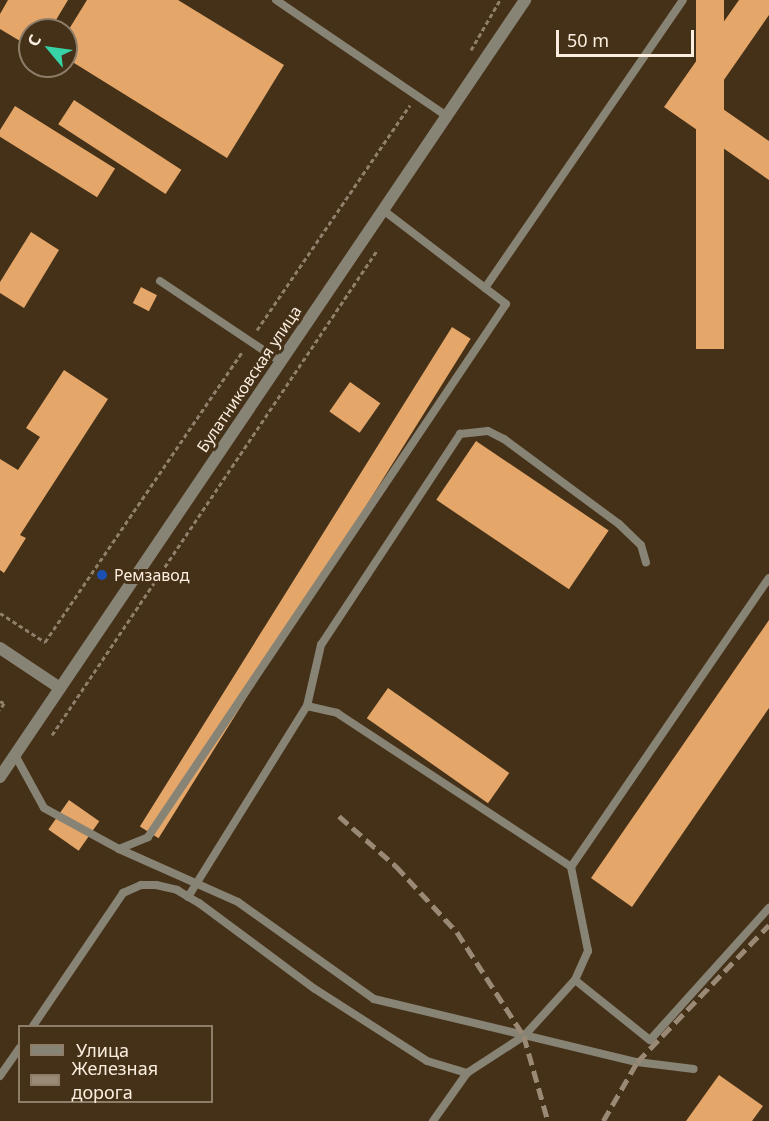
<!DOCTYPE html>
<meta charset="utf-8">
<style>
body{margin:0}
#map{position:relative;width:769px;height:1121px;overflow:hidden;background:#453118;font-family:"Noto Sans",sans-serif}
div>[style]{position:absolute}
.building>*{inset:0;background:#e4a669;transform-origin:0 0}
.path>*{height:3px;margin-top:-1.5px;transform-origin:0;background:repeating-linear-gradient(90deg,#907f6a 0 4.5px,transparent 0 7.5px)}
.lane>*{height:8px;margin:-4px;padding:0 4px;transform-origin:4px;border-radius:4px;background:#878375}
.street>*{height:12px;margin:-6px;padding:0 6px;transform-origin:6px;border-radius:6px;background:#878375}
.rail>*{height:4.5px;margin-top:-2.25px;transform-origin:0;background:repeating-linear-gradient(90deg,#9a8975 0 12px,transparent 0 18px)}
.dots>*{width:16px;height:16px;translate:-50% -50%;box-sizing:border-box;border:3px solid #453118;border-radius:50%}
span{translate:-50% -50%;white-space:nowrap;text-align:center;line-height:1.15;-webkit-text-stroke:6px #453118;paint-order:stroke}
.street-label{font-size:16px;color:#fbeedf}
.poi-label{font-size:16px;color:#fbeedf}
.left{translate:0 -50%;text-align:left}
.legend{position:absolute;left:18px;top:1025px;width:195px;height:78px;box-sizing:border-box;background:#453118;border:2px solid #8e7d68;margin:0;padding:8px 10px;list-style:none;font-size:18px;color:#fbeedf}
.legend li{display:flex;align-items:center;gap:12px;height:30px}
.legend b{width:30px;border:2px solid #8e7d68}
.north{position:absolute;left:18px;top:18px;width:60px;height:60px;box-sizing:border-box;background:#453118;border:2px solid #8e7d68;border-radius:50%;rotate:299deg;font-size:16px;font-weight:700;line-height:24px;text-align:center;color:#fbeedf}
.north::after{content:'';display:block;margin:auto;width:21px;height:27px;background:#36d4a7;clip-path:polygon(50% 0,100% 100%,50% 72%,0 100%)}
.scale{position:absolute;left:556px;top:30px;width:138px;height:27px;box-sizing:border-box;border:3px solid #fbeedf;border-top:0;padding-left:8px;font-size:18px;line-height:21px;white-space:nowrap;color:#fbeedf;-webkit-text-stroke:4px #453118;paint-order:stroke}
</style>
<div id="map">
<div class="building">
<div style="clip-path:polygon(8px 0,68px 0,50px 30px,30px 30px,30px 47px,0 29px,0 14px)"></div>
<div style="clip-path:polygon(87px 0,178px 0,284px 65px,227px 158px,66px 58px,66px 34px)"></div>
<div style="left:696px;top:0;width:28px;height:349px"></div>
<div style="clip-path:polygon(739px 0,769px 0,769px 15px,710px 100px,769px 141px,769px 180px,664px 107px)"></div>
<div style="left:74px;top:100px;width:128px;height:29px;rotate:33deg"></div>
<div style="left:15px;top:106px;width:118px;height:34px;rotate:32deg"></div>
<div style="clip-path:polygon(31px 232px,59px 250px,24px 308px,0 293px,0 282px)"></div>
<div style="left:141px;top:287px;width:18px;height:18px;rotate:27deg"></div>
<div style="left:452px;top:327px;width:22px;height:589px;rotate:32deg"></div>
<div style="clip-path:polygon(64px 370px,108px 399px,20px 535px,26px 538px,4px 573px,0 570px,0 459px,18px 470px,40px 437px,26px 428px)"></div>
<div style="left:350px;top:382px;width:37px;height:36px;rotate:35deg"></div>
<div style="left:476px;top:441px;width:160px;height:71px;rotate:34deg"></div>
<div style="clip-path:polygon(769px 620px,769px 708px,632px 907px,591px 878px)"></div>
<div style="left:388px;top:688px;width:148px;height:37px;rotate:35deg"></div>
<div style="left:69px;top:800px;width:37px;height:36px;rotate:35deg"></div>
<div style="clip-path:polygon(719px 1075px,763px 1106px,752px 1121px,686px 1121px)"></div>
</div>
<div class="path">
<div style="left:471px;top:50px;width:58px;rotate:-59.9deg"></div>
<div style="left:257px;top:330px;width:272px;rotate:-55.8deg"></div>
<div style="left:0;top:613px;width:54px;rotate:32.8deg"></div>
<div style="left:45px;top:642px;width:352px;rotate:-55.8deg"></div>
<div style="left:0;top:701px;width:4px;rotate:27deg"></div>
<div style="left:4px;top:703px;width:8px;rotate:120deg"></div>
<div style="left:52px;top:735px;width:585px;rotate:-56.15deg"></div>
</div>
<div class="lane">
<div style="left:276px;top:0;width:207px;rotate:34.2deg"></div>
<div style="left:160px;top:281px;width:146px;rotate:33.8deg"></div>
<div style="left:485px;top:288px;width:349px;rotate:-55.5deg"></div>
<div style="left:307px;top:706px;width:31px;rotate:13deg"></div>
<div style="left:337px;top:713px;width:280px;rotate:33.3deg"></div>
<div style="left:15px;top:755px;width:60px;rotate:61.3deg"></div>
<div style="left:44px;top:808px;width:85px;rotate:28.7deg"></div>
<div style="left:119px;top:849px;width:31px;rotate:-22deg"></div>
<div style="left:148px;top:837px;width:642px;rotate:-56.11deg"></div>
<div style="left:506px;top:304px;width:155px;rotate:-142.6deg"></div>
<div style="left:119px;top:849px;width:130px;rotate:24deg"></div>
<div style="left:238px;top:902px;width:167px;rotate:35.5deg"></div>
<div style="left:374px;top:999px;width:270px;rotate:13.5deg"></div>
<div style="left:637px;top:1062px;width:57px;rotate:7deg"></div>
<div style="left:188px;top:897px;width:225px;rotate:-58.1deg"></div>
<div style="left:307px;top:706px;width:63px;rotate:-77.1deg"></div>
<div style="left:321px;top:645px;width:253px;rotate:-56.6deg"></div>
<div style="left:460px;top:434px;width:28px;rotate:-6deg"></div>
<div style="left:488px;top:431px;width:18px;rotate:27deg"></div>
<div style="left:504px;top:439px;width:143px;rotate:36.5deg"></div>
<div style="left:619px;top:524px;width:30px;rotate:44deg"></div>
<div style="left:641px;top:545px;width:18px;rotate:74deg"></div>
<div style="left:575px;top:980px;width:32px;rotate:-66deg"></div>
<div style="left:588px;top:951px;width:86px;rotate:-101.4deg"></div>
<div style="left:571px;top:867px;width:350px;rotate:-55.6deg"></div>
<div style="left:33px;top:1026px;width:161px;rotate:-55.9deg"></div>
<div style="left:123px;top:893px;width:20px;rotate:-24deg"></div>
<div style="left:141px;top:885px;width:15px"></div>
<div style="left:156px;top:885px;width:22px;rotate:13deg"></div>
<div style="left:177px;top:890px;width:26px;rotate:31deg"></div>
<div style="left:199px;top:903px;width:144px;rotate:36.6deg"></div>
<div style="left:315px;top:989px;width:133px;rotate:32.7deg"></div>
<div style="left:427px;top:1061px;width:42px;rotate:16.7deg"></div>
<div style="left:0;top:1076px;width:35px;rotate:-55deg"></div>
<div style="left:433px;top:1121px;width:59px;rotate:-54.7deg"></div>
<div style="left:467px;top:1073px;width:68px;rotate:-33deg"></div>
<div style="left:524px;top:1036px;width:76px;rotate:-47.7deg"></div>
<div style="left:575px;top:980px;width:96px;rotate:38.7deg"></div>
<div style="left:650px;top:1040px;width:178px;rotate:-48deg"></div>
</div>
<div class="street">
<div style="left:0;top:648px;width:72px;rotate:33.7deg"></div>
<div style="left:0;top:777px;width:938px;rotate:-55.95deg"></div>
</div>
<div class="rail">
<div style="left:339px;top:816px;width:76px;rotate:41.3deg"></div>
<div style="left:396px;top:866px;width:90px;rotate:47.3deg"></div>
<div style="left:457px;top:932px;width:124px;rotate:57.2deg"></div>
<div style="left:524px;top:1036px;width:88px;rotate:74.2deg"></div>
<div style="left:603px;top:1121px;width:68px;rotate:-60deg"></div>
<div style="left:637px;top:1062px;width:190px;rotate:-46.1deg"></div>
</div>
<div class="dots">
<div style="left:102px;top:575px;background:#1a4fb4"></div>
</div>
<div class="street-label">
<span style="left:249px;top:379px;rotate:-56deg">Булатниковская улица</span>
</div>
<div class="poi-label">
<span class="left" style="left:114px;top:575px">Ремзавод</span>
</div>
<ul class="legend">
<li><b style="height:8px;background:#878375"></b>Улица</li>
<li><b style="height:8px;background:#9a8975"></b>Железная дорога</li>
</ul>
<div class="north">С</div>
<div class="scale">50 m</div>
</div>
